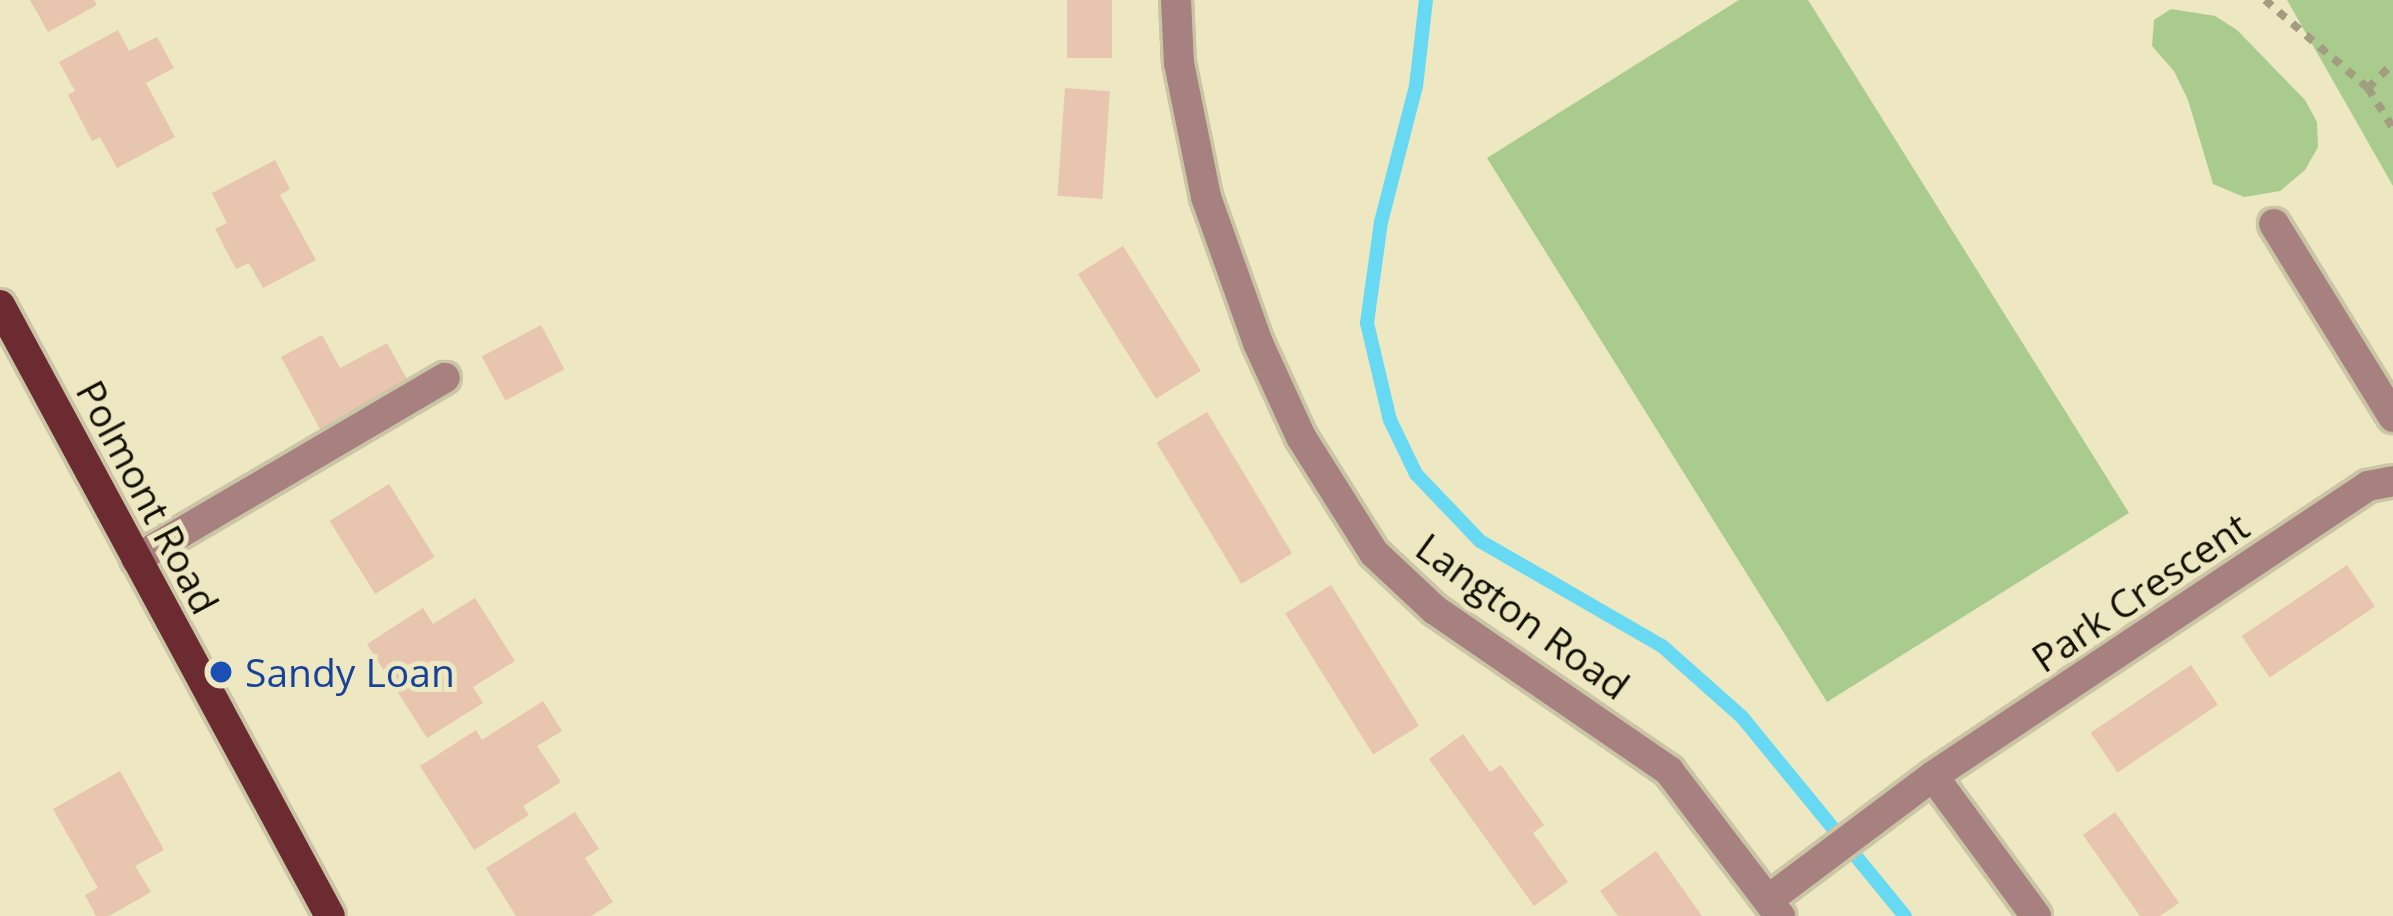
<!DOCTYPE html>
<style>
body{margin:0}
#map{position:relative;width:2393px;height:916px;overflow:hidden;background:#ede7c2;font-family:"Open Sans",sans-serif}
div>[style]{position:absolute}
.green>*{inset:0;background:#a9cb8d}
.stream>*{height:14px;margin:-7px;padding:0 7px;transform-origin:7px;border-radius:7px;background:#67d9f2}
.building>*{inset:0;background:#e7c5ae;transform-origin:0 0}
.path>*{height:8px;margin-top:-4px;transform-origin:0;background:repeating-linear-gradient(90deg,#a29d80 0 9px,transparent 0 18px)}
.roads{filter:drop-shadow(3px 0 #cac5a4) drop-shadow(-3px 0 #cac5a4) drop-shadow(0 3px #cac5a4) drop-shadow(0 -3px #cac5a4)}
.minor>*{height:30px;margin:-15px;padding:0 15px;transform-origin:15px;border-radius:15px;background:#a78080}
.major>*{height:30px;margin:-15px;padding:0 15px;transform-origin:15px;border-radius:15px;background:#6b2b30}
.dots>*{width:33px;height:33px;translate:-50% -50%;box-sizing:border-box;border:6px solid #ede7c2;border-radius:50%}
span{translate:-50% -50%;white-space:nowrap;text-align:center;line-height:1.15;-webkit-text-stroke:10px #ede7c2;paint-order:stroke}
.street-label{font-size:39px;color:#131104}
.transit-label{font-size:39px;color:#164399}
.left{translate:0 -50%;text-align:left}
</style>
<div id="map">
<div class="green">
<div style="clip-path:polygon(1739px 0,1808px 0,2129px 513px,1827px 702px,1487px 158px)"></div>
<div style="clip-path:polygon(2287px 0,2393px 0,2393px 186px)"></div>
<div style="clip-path:polygon(2171px 9px,2215px 16px,2237px 30px,2305px 100px,2317px 122px,2318px 147px,2305px 170px,2280px 191px,2244px 197px,2213px 184px,2188px 100px,2174px 71px,2152px 46px,2154px 20px)"></div>
</div>
<div class="stream">
<div style="left:1426px;top:0;width:87px;rotate:96.6deg"></div>
<div style="left:1416px;top:86px;width:140px;rotate:104.4deg"></div>
<div style="left:1381px;top:222px;width:102px;rotate:97.9deg"></div>
<div style="left:1367px;top:323px;width:100px;rotate:76.7deg"></div>
<div style="left:1390px;top:420px;width:60px;rotate:64.3deg"></div>
<div style="left:1416px;top:474px;width:93px;rotate:46.3deg"></div>
<div style="left:1480px;top:541px;width:210px;rotate:30deg"></div>
<div style="left:1662px;top:646px;width:107px;rotate:41.6deg"></div>
<div style="left:1742px;top:717px;width:257px;rotate:50.7deg"></div>
</div>
<div class="building">
<div style="clip-path:polygon(30px 0,94px 0,97px 5px,48px 32px)"></div>
<div style="left:1067px;top:0;width:45px;height:58px"></div>
<div style="clip-path:polygon(118px 30px,129px 51px,157px 37px,174px 68px,146px 83px,175px 137px,117px 168px,100px 137px,92px 141px,68px 95px,75px 91px,59px 62px)"></div>
<div style="left:1065px;top:88px;width:45px;height:108px;rotate:4deg"></div>
<div style="clip-path:polygon(275px 160px,290px 189px,280px 195px,316px 260px,263px 288px,249px 263px,236px 269px,215px 229px,227px 223px,212px 193px)"></div>
<div style="left:1123px;top:246px;width:147px;height:53px;rotate:58deg"></div>
<div style="left:541px;top:325px;width:50px;height:67px;rotate:62deg"></div>
<div style="clip-path:polygon(322px 335px,340px 368px,387px 343px,409px 383px,362px 409px,367px 420px,327px 442px,281px 357px)"></div>
<div style="left:1207px;top:412px;width:165px;height:59px;rotate:59deg"></div>
<div style="left:389px;top:484px;width:86px;height:70px;rotate:58deg"></div>
<div style="left:2347px;top:565px;width:50px;height:127px;rotate:56deg"></div>
<div style="left:1331px;top:585px;width:166px;height:54px;rotate:58deg"></div>
<div style="clip-path:polygon(475px 598px,515px 661px,473px 687px,483px 703px,427px 738px,367px 644px,423px 608px,433px 624px)"></div>
<div style="left:2191px;top:665px;width:48px;height:121px;rotate:56deg"></div>
<div style="clip-path:polygon(543px 701px,562px 731px,537px 746px,561px 782px,523px 806px,529px 815px,474px 850px,420px 766px,476px 730px,482px 740px)"></div>
<div style="clip-path:polygon(1463px 734px,1490px 772px,1501px 765px,1544px 825px,1533px 833px,1568px 882px,1534px 906px,1429px 759px)"></div>
<div style="clip-path:polygon(120px 771px,164px 850px,135px 866px,151px 892px,109px 916px,96px 916px,85px 895px,98px 888px,53px 809px)"></div>
<div style="clip-path:polygon(575px 812px,599px 849px,585px 858px,613px 902px,591px 916px,516px 916px,486px 868px)"></div>
<div style="clip-path:polygon(2115px 812px,2179px 903px,2160px 916px,2140px 916px,2083px 835px)"></div>
<div style="clip-path:polygon(1656px 851px,1702px 916px,1618px 916px,1600px 891px)"></div>
</div>
<div class="path">
<div style="left:2265px;top:0;width:135px;rotate:40.5deg"></div>
<div style="left:2368px;top:88px;width:47px;rotate:58deg"></div>
<div style="left:2368px;top:88px;width:35px;rotate:-45deg"></div>
</div>
<div class="roads">
<div class="minor">
<div style="left:1176px;top:0;width:63px;rotate:87.3deg"></div>
<div style="left:1179px;top:63px;width:137px;rotate:78.6deg"></div>
<div style="left:1206px;top:197px;width:155px;rotate:70.4deg"></div>
<div style="left:1258px;top:343px;width:103px;rotate:65.4deg"></div>
<div style="left:1301px;top:437px;width:137px;rotate:57.8deg"></div>
<div style="left:1374px;top:553px;width:83px;rotate:43.1deg"></div>
<div style="left:1435px;top:610px;width:284px;rotate:34.5deg"></div>
<div style="left:1669px;top:771px;width:183px;rotate:52.6deg"></div>
<div style="left:2274px;top:224px;width:227px;rotate:58.3deg"></div>
<div style="left:136px;top:559px;width:358px;rotate:-30.4deg"></div>
<div style="left:1933px;top:776px;width:174px;rotate:53.7deg"></div>
<div style="left:1768px;top:900px;width:206px;rotate:-36.9deg"></div>
<div style="left:1933px;top:776px;width:523px;rotate:-33.69deg"></div>
<div style="left:2368px;top:486px;width:25px;rotate:-11deg"></div>
</div>
<div class="major">
<div style="left:0;top:305px;width:694px;rotate:61.63deg"></div>
</div>
</div>
<div class="dots">
<div style="left:221px;top:672px;background:#1a4fb4"></div>
</div>
<div class="street-label">
<span style="left:148px;top:497px;rotate:62deg">Polmont Road</span>
<span style="left:2140px;top:592px;rotate:-34deg">Park Crescent</span>
<span style="left:1523px;top:616px;rotate:36deg">Langton Road</span>
</div>
<div class="transit-label">
<span class="left" style="left:245px;top:672px">Sandy Loan</span>
</div>
</div>
